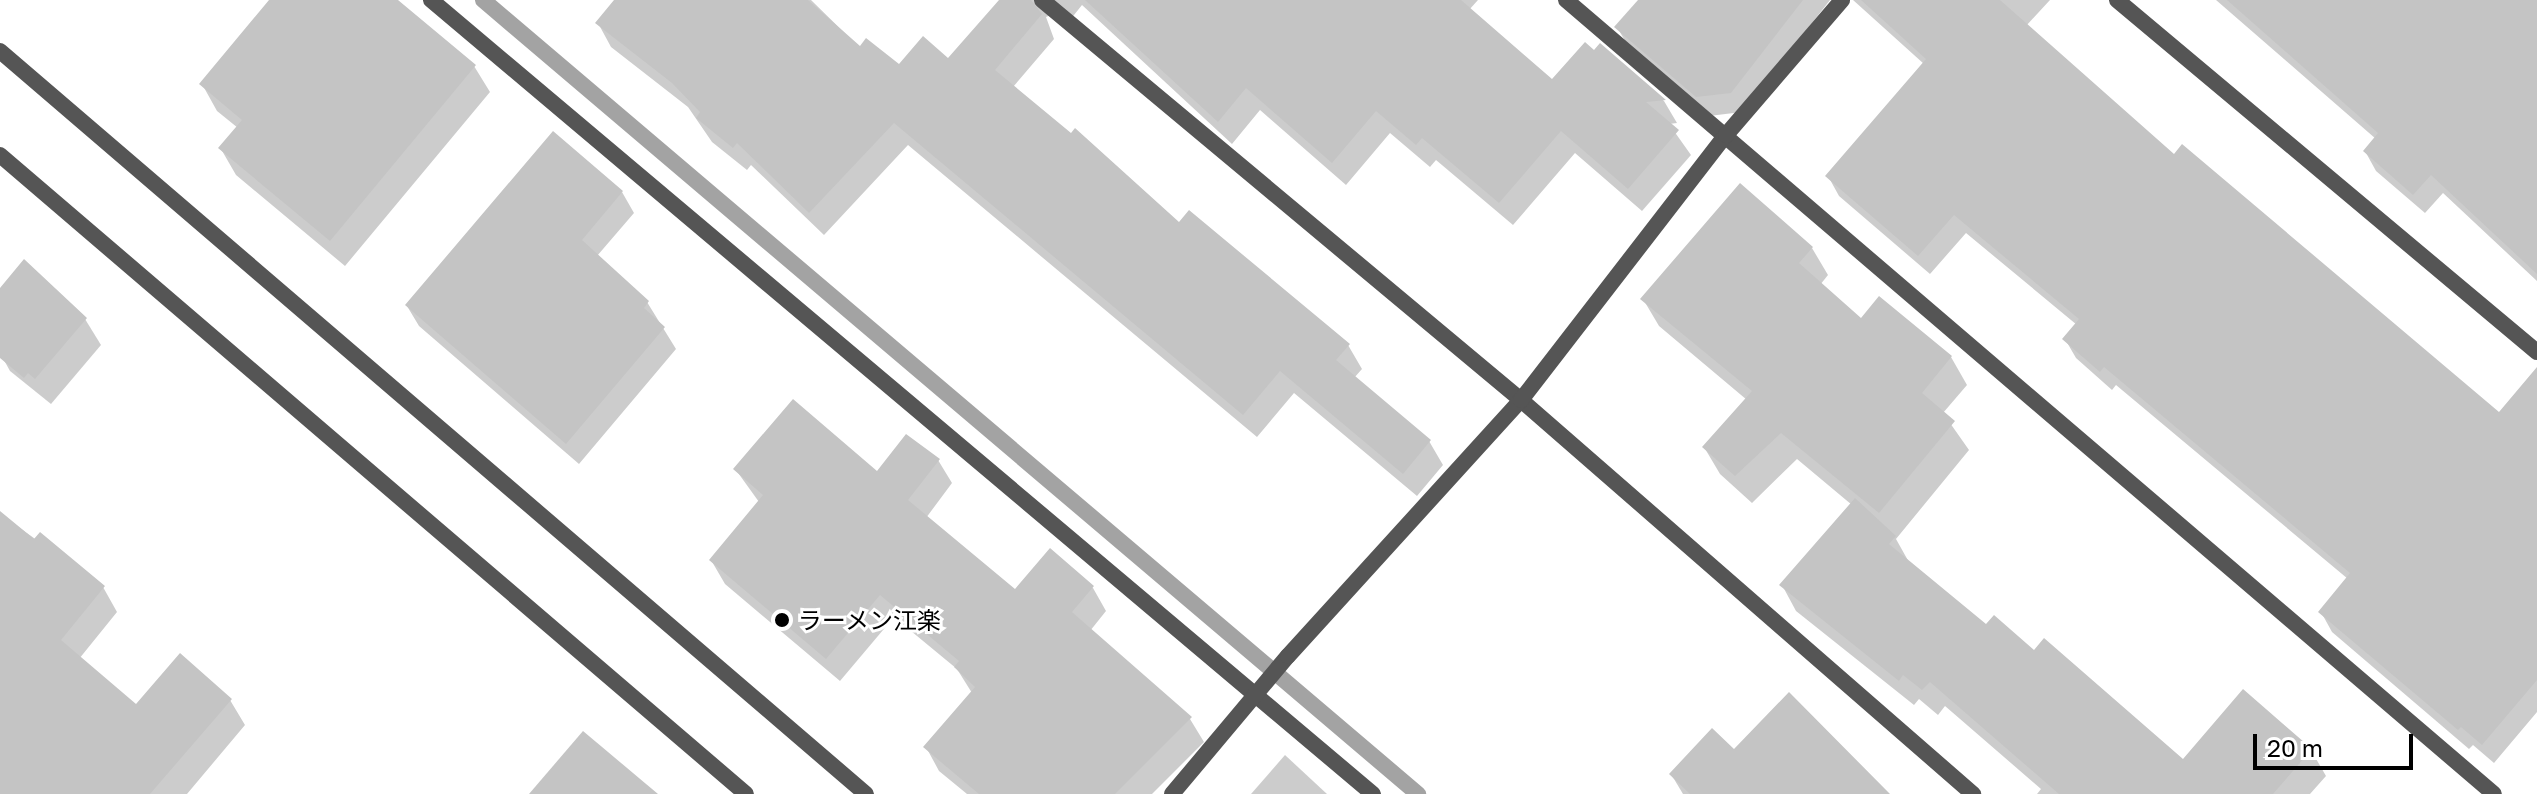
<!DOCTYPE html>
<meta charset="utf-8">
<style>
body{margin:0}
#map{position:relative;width:2537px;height:794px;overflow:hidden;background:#fff;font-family:"Golos Text","Noto Sans JP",sans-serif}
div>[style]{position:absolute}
.shadow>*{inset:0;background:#0003}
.stream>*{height:16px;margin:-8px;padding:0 8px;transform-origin:8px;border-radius:8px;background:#a3a3a3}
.building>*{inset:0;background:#c4c4c4}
.minor>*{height:16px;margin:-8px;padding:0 8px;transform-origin:8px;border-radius:8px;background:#555}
.tertiary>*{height:16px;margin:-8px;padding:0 8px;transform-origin:8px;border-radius:8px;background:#555}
.dots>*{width:22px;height:22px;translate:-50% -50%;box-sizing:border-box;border:4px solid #fff;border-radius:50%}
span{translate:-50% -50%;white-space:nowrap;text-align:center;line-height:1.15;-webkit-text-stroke:6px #fff;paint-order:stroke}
.poi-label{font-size:24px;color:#000}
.left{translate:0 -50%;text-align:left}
.scale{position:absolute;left:2253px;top:734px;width:160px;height:36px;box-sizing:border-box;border:4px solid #000;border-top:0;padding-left:10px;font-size:24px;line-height:28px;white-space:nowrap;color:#000;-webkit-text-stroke:6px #fff;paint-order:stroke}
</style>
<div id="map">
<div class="shadow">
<div style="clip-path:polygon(272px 0,394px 0,474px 66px,490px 92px,345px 266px,236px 175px,221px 149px,238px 128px,217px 111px,202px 84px)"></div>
<div style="clip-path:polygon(617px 0,811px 0,861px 49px,899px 67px,948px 61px,1002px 0,1478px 0,1469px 10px,1553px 82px,1600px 46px,1664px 101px,1677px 123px,1669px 124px,1691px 155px,1642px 211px,1575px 153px,1513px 225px,1436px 160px,1430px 167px,1390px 133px,1346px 185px,1260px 110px,1232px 144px,1082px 5px,1070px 20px,1058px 12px,1046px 17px,1054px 39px,1013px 87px,1179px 224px,1348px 345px,1362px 369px,1354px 378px,1429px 441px,1443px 465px,1417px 496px,1294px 393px,1257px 437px,908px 145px,824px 235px,751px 165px,747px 170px,712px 142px,688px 107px,611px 47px,598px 23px)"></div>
<div style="clip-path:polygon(1640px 0,1830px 0,1742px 112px,1709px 116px,1628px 46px,1617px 27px)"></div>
<div style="clip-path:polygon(1853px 0,2050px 0,2026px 26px,2174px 156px,2499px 415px,2537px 389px,2537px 712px,2494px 763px,2473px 745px,2469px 749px,2332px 632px,2321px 612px,2348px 579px,2116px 385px,2112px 390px,2076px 358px,2065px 339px,2077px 325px,1966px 233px,1930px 274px,1839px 196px,1828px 176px,1924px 64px)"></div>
<div style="clip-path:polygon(2216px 0,2537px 0,2537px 281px,2443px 193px,2425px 213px,2376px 171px,2365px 151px,2376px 139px)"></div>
<div style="clip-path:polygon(622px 192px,634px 213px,597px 256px,647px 302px,676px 349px,579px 464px,419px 326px,407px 306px)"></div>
<div style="clip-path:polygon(1812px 248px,1828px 275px,1820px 285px,1861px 321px,1951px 357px,1967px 385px,1943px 413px,1969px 450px,1896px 539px,1910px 564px,1987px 627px,2034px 653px,2184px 762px,2311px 750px,2326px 776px,2310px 794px,2037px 794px,2041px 789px,1945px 706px,1938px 715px,1919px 699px,1914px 705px,1796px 611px,1782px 585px,1852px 505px,1797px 459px,1752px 503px,1720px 474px,1704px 447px,1747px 400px,1659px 326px,1643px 299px)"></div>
<div style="clip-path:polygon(0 295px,85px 319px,101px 345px,51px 404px,10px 371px,0 353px)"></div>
<div style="clip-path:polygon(938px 460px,952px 483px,926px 518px,1015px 592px,1051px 551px,1093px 588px,1106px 611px,1090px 631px,1190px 719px,1204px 742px,1152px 794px,967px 794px,939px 771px,926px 747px,972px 693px,957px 669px,894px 617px,840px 681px,725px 584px,711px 560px,759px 502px,736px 470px,878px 474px)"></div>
<div style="clip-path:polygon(0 514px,103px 587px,117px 612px,79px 659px,136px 706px,230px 700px,245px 725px,187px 794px,16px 794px,0 781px)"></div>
<div style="clip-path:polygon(1734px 752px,1889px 794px,1683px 794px,1671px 774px)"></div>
<div style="clip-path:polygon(1285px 755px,1327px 794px,1251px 794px)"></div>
</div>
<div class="stream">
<div style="left:483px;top:0;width:1227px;rotate:40.34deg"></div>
</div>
<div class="building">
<div style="clip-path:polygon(269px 0,398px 0,476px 65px,330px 241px,218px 148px,242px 120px,199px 84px)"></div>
<div style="clip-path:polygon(614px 0,808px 0,860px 46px,866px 38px,899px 64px,923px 36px,948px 58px,999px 0,1031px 0,1042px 14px,995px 70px,1071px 133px,1075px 128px,1179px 222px,1189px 210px,1350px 344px,1336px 360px,1431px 440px,1403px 474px,1280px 371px,1243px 415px,894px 123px,809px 213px,737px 143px,733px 148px,696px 118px,700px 112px,672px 83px,595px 23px)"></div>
<div style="clip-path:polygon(1085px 0,1461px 0,1552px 79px,1585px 42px,1594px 50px,1600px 43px,1666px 100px,1646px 102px,1679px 130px,1628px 189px,1561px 131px,1499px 203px,1422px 138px,1416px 145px,1376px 111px,1332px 163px,1246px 88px,1218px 122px)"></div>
<div style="clip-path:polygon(1638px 0,1803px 0,1731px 93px,1696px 97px,1614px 27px)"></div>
<div style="clip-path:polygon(1861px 0,2000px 0,2174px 154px,2182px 144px,2499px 412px,2537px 367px,2537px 680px,2482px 745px,2461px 727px,2458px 730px,2318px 612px,2350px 573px,2104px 367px,2100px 372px,2062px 339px,2079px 319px,1954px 215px,1918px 256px,1825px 176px,1926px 59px)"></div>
<div style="clip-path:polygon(2227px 0,2537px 0,2537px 274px,2431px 175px,2413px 195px,2363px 151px,2378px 133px)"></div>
<div style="clip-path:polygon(553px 131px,623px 191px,582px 240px,649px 301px,644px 308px,665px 327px,566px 444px,405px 305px)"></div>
<div style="clip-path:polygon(1740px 183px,1813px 247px,1799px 263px,1861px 318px,1879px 296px,1952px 356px,1922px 393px,1955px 421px,1879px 513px,1781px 433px,1735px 476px,1702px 447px,1752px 391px,1640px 299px)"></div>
<div style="clip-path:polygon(24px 259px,87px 318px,35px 379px,28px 373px,24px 378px,0 358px,0 288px)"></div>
<div style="clip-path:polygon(793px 399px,877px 471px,906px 434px,940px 459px,908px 500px,1015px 589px,1050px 548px,1094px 586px,1072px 612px,1192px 717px,1115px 794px,979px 794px,923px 747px,975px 687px,954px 667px,959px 661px,880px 595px,826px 659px,709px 560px,763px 495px,733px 469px)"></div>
<div style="clip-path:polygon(1855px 498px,1896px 536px,1889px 544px,1986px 624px,1994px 615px,2034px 650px,2044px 638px,2183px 759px,2243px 689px,2312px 749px,2273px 794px,2059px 794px,1930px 682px,1922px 690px,1903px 675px,1899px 681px,1779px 585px)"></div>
<div style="clip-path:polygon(0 511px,34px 539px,40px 532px,105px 586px,61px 640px,136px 704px,180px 653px,232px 699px,150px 794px,0 794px)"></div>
<div style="clip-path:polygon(1789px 692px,1890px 794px,1690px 794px,1669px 774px,1712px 728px,1734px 749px)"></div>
<div style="clip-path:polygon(583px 731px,658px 794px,529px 794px)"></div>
</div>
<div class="minor">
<div style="left:431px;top:0;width:1232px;rotate:40.13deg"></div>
<div style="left:1042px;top:0;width:624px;rotate:39.86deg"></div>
<div style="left:1521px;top:400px;width:600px;rotate:41.08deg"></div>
<div style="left:1566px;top:0;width:1221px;rotate:40.55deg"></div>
<div style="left:2117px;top:0;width:548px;rotate:39.97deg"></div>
<div style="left:1172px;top:794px;width:180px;rotate:-50deg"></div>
<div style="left:1288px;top:656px;width:346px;rotate:-47.7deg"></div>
<div style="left:1521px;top:400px;width:335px;rotate:-52.3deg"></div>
<div style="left:1726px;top:135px;width:178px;rotate:-49.3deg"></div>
</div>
<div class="tertiary">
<div style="left:0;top:51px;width:1141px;rotate:40.63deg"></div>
<div style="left:0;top:155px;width:982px;rotate:40.58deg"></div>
</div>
<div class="dots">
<div style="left:782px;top:620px;background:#000"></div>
</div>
<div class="poi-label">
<span class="left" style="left:798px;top:620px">ラーメン江楽</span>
</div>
<div class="scale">20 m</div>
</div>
